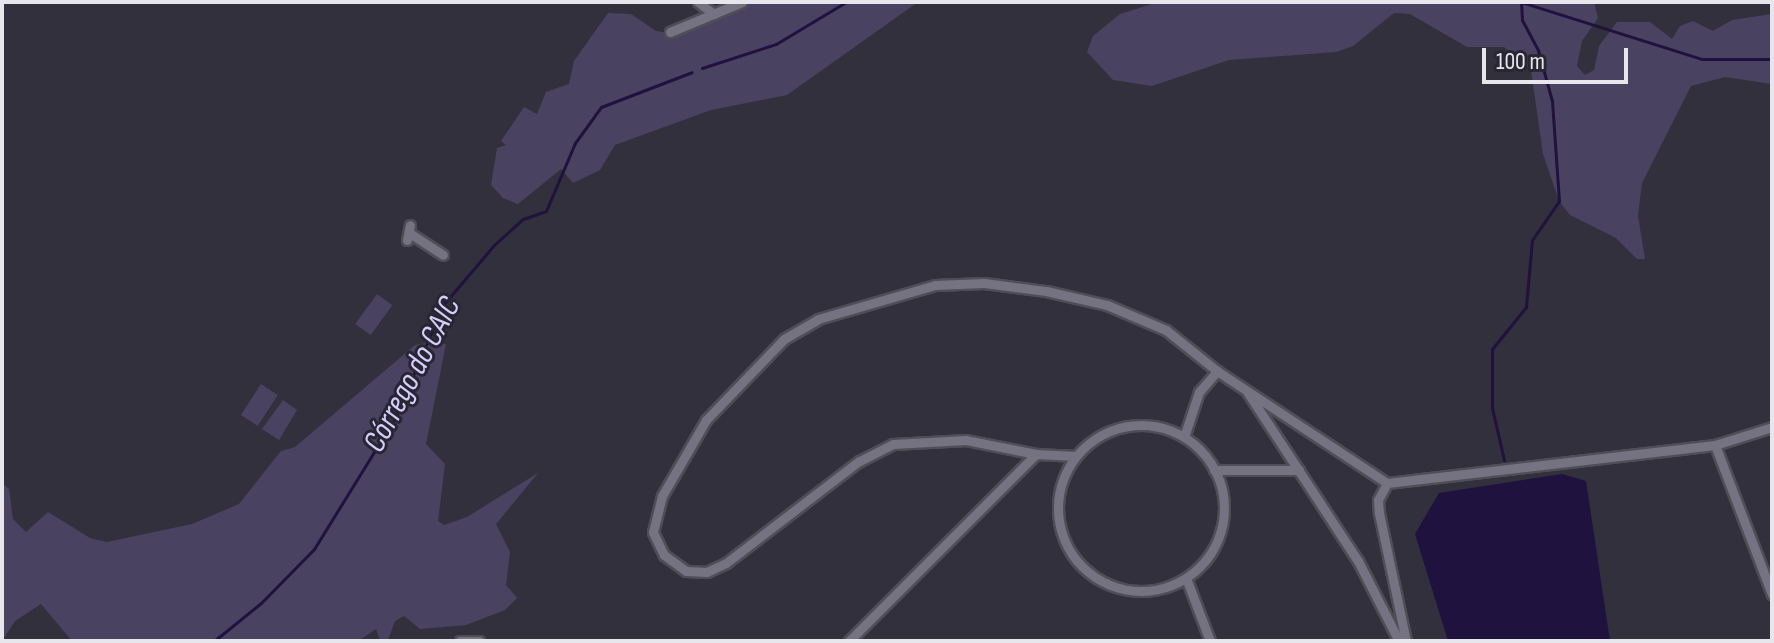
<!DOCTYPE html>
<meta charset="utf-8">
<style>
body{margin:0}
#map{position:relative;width:1774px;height:643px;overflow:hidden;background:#32303c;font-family:"Sofia Sans Condensed",sans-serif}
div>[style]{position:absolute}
.green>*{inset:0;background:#494361;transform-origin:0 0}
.water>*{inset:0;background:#20123f}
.stream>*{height:3px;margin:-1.5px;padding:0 1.5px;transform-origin:1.5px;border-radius:1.5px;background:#20123f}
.roads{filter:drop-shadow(2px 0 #4f4e58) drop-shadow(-2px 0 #4f4e58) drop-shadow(0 2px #4f4e58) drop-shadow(0 -2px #4f4e58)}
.street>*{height:9px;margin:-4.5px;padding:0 4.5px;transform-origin:4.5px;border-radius:4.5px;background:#757381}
.street>.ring{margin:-4.5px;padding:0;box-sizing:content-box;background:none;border:9px solid #757381;border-radius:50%}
span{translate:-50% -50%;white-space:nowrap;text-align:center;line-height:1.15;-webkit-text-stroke:6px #282632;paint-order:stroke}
.water-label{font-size:32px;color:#d6cdfd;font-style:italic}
.frame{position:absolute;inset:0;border:4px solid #e7e6ed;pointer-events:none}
.scale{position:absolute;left:1482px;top:48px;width:146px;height:36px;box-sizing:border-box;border:4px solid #e7e6ed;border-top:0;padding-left:10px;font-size:24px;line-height:28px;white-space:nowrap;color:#e7e6ed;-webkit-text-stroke:6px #282632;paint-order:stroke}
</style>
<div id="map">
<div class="green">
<div style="clip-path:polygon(754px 2px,918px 2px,787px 95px,711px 110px,615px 145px,600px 170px,573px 183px,561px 169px,518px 204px,503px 198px,491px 185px,497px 148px,506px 145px,501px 141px,524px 107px,537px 114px,546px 92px,569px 84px,574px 61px,608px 13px,631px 14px,656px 31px,672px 33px)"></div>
<div style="clip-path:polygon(1158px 2px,1594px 2px,1598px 18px,1582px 41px,1577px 66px,1585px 75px,1594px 70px,1599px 46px,1617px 22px,1650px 22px,1672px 39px,1680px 26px,1693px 21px,1713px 31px,1732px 20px,1772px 14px,1772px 84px,1725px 77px,1691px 86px,1642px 183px,1638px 216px,1645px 259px,1637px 259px,1616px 238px,1570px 215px,1559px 201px,1543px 154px,1531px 70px,1504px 47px,1467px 47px,1410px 14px,1394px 13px,1353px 46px,1336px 52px,1229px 60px,1152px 86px,1113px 80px,1087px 52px,1093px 36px,1120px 14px)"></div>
<div style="left:377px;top:294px;width:19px;height:37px;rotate:36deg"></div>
<div style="clip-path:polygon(432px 342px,446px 344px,426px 444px,445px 464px,438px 521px,444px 525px,467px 517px,538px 473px,496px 524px,510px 552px,506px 585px,517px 598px,505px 610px,466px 625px,420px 629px,404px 616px,395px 621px,388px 640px,380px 640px,376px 629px,358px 641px,72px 641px,41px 604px,15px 621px,2px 641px,2px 483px,9px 489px,13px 519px,26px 532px,48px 512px,90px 538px,107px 542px,192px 524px,239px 504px,281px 451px,295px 447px,415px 345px)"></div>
<div style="left:261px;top:384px;width:20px;height:37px;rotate:33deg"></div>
<div style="clip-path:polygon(283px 400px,297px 410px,279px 440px,262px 429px)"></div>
</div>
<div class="water">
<div style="clip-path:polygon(1562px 474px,1586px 481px,1610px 641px,1448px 641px,1415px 534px,1439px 493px)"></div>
</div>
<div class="stream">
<div style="left:1521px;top:2px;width:190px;rotate:17.5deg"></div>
<div style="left:1702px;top:59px;width:70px"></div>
<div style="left:702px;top:68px;width:78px;rotate:-18deg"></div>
<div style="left:776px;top:44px;width:82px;rotate:-31deg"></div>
<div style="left:1504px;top:460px;width:53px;rotate:-103deg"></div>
<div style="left:1492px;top:408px;width:59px;rotate:-90deg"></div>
<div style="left:1492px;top:349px;width:54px;rotate:-51deg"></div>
<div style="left:1526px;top:307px;width:67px;rotate:-84.9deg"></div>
<div style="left:1532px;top:240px;width:47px;rotate:-55.3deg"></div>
<div style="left:1559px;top:201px;width:100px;rotate:-94deg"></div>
<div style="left:1552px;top:101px;width:53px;rotate:-105.4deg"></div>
<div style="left:1538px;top:50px;width:34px;rotate:-118deg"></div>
<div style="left:1522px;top:20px;width:18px;rotate:-93deg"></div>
<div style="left:214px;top:641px;width:60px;rotate:-39deg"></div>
<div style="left:261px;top:603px;width:76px;rotate:-45.5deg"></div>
<div style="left:314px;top:549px;width:154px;rotate:-58.3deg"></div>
<div style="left:395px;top:418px;width:123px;rotate:-67deg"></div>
<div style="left:443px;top:305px;width:79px;rotate:-49.6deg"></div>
<div style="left:494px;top:245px;width:39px;rotate:-42deg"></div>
<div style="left:523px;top:219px;width:24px;rotate:-19deg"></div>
<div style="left:546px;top:211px;width:74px;rotate:-66.9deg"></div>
<div style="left:575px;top:143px;width:44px;rotate:-54.2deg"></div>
<div style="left:601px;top:107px;width:97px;rotate:-21deg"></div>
</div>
<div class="roads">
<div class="street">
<div style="left:698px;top:2px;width:20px;rotate:37deg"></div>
<div style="left:670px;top:32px;width:78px;rotate:-22.6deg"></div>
<div style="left:411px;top:234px;width:38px;rotate:33deg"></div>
<div style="left:407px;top:240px;width:15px;rotate:-79deg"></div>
<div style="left:1248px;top:393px;width:201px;rotate:56.8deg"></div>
<div style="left:1358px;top:561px;width:90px;rotate:62.9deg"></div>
<div class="ring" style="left:1058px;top:425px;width:157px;height:157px"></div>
<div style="left:1184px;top:437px;width:47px;rotate:-71.6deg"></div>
<div style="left:1199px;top:392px;width:28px;rotate:-49deg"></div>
<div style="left:1715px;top:445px;width:160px;rotate:69.1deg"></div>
<div style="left:1076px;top:456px;width:40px;rotate:-177.1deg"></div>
<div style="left:1036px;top:454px;width:71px;rotate:-168.7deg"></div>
<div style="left:966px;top:440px;width:73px;rotate:176.9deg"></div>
<div style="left:893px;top:444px;width:38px;rotate:153deg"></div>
<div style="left:859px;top:461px;width:168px;rotate:142.5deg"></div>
<div style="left:726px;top:563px;width:21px;rotate:155deg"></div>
<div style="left:707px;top:572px;width:21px;rotate:-177deg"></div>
<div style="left:686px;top:571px;width:27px;rotate:-144deg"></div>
<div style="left:664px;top:555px;width:25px;rotate:-116deg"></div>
<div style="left:653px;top:532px;width:37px;rotate:-76deg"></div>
<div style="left:662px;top:496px;width:88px;rotate:-59.9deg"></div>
<div style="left:706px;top:420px;width:112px;rotate:-46.1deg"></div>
<div style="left:784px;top:339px;width:39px;rotate:-30deg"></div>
<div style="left:818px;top:319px;width:122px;rotate:-16.2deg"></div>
<div style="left:935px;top:285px;width:49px;rotate:-2.3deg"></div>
<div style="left:984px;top:283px;width:63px;rotate:7.4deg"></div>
<div style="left:1046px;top:291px;width:63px;rotate:12.9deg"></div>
<div style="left:1107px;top:305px;width:64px;rotate:23deg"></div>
<div style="left:1166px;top:330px;width:65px;rotate:38.8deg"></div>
<div style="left:1217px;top:371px;width:204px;rotate:33.4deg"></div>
<div style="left:1387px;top:483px;width:330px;rotate:-6.6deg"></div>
<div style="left:1715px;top:445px;width:60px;rotate:-17.5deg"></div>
<div style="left:1214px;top:470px;width:85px"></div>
<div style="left:1387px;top:483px;width:19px;rotate:118deg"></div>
<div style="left:1378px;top:500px;width:13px;rotate:86deg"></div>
<div style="left:1379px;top:513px;width:131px;rotate:78.1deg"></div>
<div style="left:1186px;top:578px;width:67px;rotate:69.1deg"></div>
<div style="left:460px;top:641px;width:19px"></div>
<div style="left:849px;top:641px;width:264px;rotate:-45deg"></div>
</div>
</div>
<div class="water-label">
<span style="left:413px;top:375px;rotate:-62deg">Córrego do CAIC</span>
</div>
<div class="frame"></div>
<div class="scale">100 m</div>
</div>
